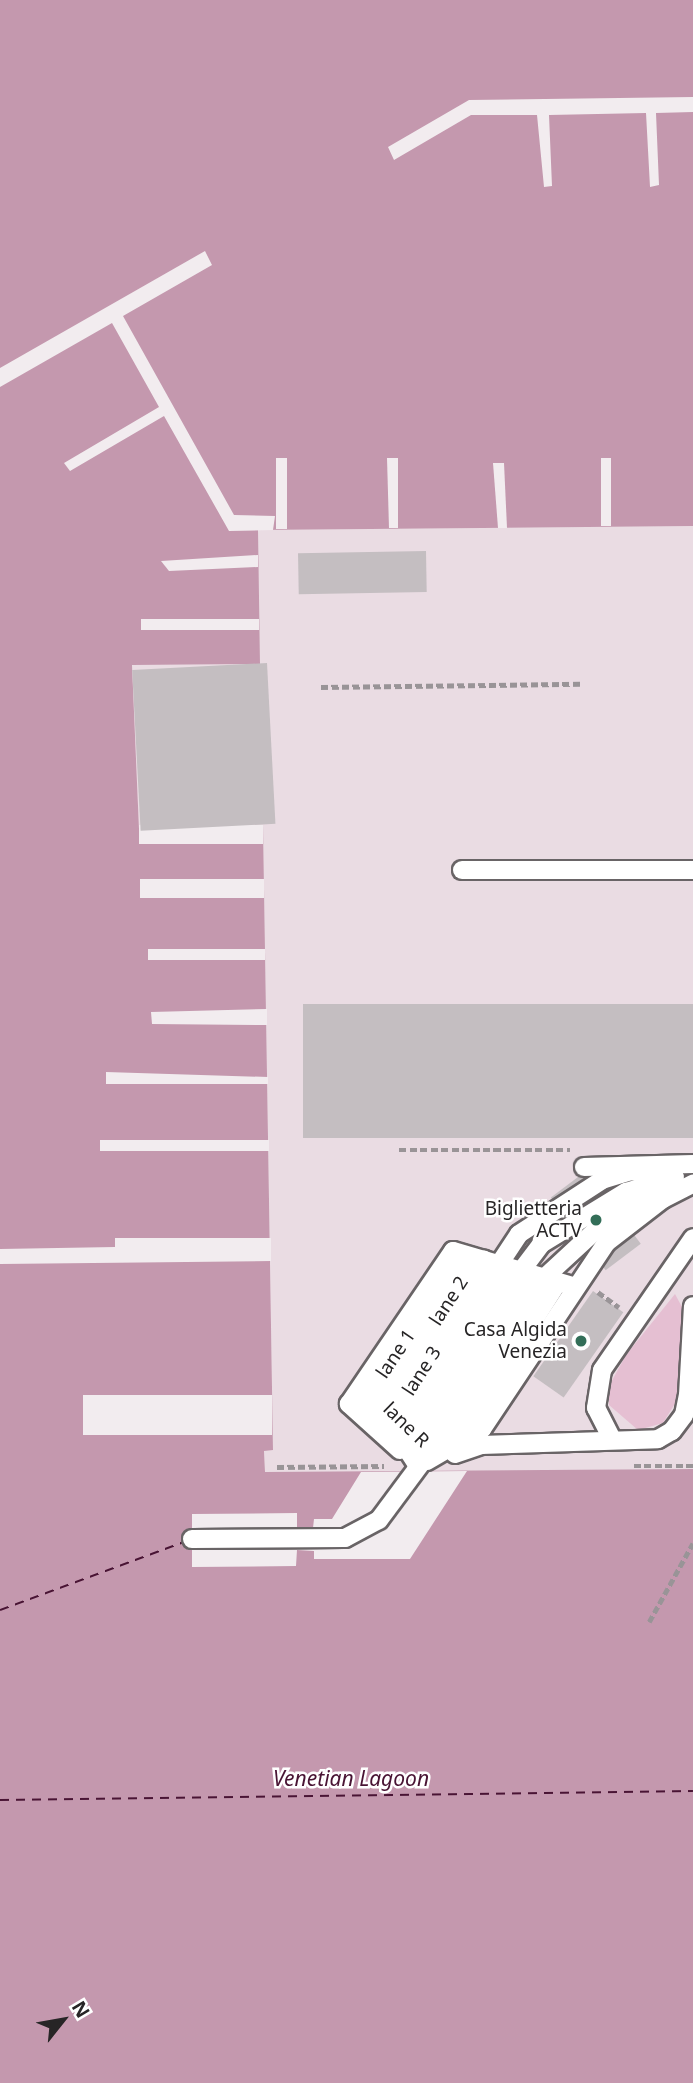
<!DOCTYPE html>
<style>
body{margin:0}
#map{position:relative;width:693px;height:2083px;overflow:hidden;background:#f2ecef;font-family:"Noto Sans",sans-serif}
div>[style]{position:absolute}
.built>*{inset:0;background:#eadce3}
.green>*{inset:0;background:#e5bfd2}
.water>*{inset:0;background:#c498ae}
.pier>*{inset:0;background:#f2ecef;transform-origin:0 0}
.ferry>*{height:2px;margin-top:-1px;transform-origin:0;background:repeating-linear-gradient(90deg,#491434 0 9px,transparent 0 16px)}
.building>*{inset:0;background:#c4bec1;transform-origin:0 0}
.path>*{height:4.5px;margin-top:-2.25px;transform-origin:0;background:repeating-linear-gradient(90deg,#999497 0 7px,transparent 0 10.5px)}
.roads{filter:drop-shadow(2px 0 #696466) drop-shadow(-2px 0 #696466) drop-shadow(0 2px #696466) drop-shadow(0 -2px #696466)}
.service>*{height:18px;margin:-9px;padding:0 9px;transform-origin:9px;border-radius:9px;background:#fff}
.dots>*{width:19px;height:19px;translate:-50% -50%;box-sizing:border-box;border:4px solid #fff;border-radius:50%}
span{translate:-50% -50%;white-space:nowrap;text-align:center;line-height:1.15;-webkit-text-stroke:5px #fff;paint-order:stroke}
.poi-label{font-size:19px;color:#272526}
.right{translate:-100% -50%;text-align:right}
.street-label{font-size:19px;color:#272526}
.water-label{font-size:21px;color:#491434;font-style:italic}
.north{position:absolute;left:28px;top:1985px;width:70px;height:70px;-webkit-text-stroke:5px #fff;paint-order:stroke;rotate:59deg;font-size:19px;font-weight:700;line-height:28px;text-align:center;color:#272526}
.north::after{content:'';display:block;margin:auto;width:24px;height:32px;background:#272526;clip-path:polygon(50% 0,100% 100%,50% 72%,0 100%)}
</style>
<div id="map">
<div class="built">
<div style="clip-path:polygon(693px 526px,693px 1469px,265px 1473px,264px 1450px,273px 1450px,263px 825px,139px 829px,132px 665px,260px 664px,257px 530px)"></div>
</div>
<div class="green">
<div style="clip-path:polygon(675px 1294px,682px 1307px,679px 1397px,663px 1423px,638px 1430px,609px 1405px,609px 1386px,626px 1355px)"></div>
</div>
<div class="water">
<div style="clip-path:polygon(0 0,693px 0,693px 526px,258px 530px,260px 664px,132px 665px,139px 829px,263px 825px,273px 1450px,264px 1451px,265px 1472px,693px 1469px,693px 2083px,0 2083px)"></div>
</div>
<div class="pier">
<div style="clip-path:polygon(693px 97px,693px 112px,656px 113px,659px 185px,650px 187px,646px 113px,549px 115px,552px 186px,544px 187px,537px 115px,471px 115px,394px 160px,388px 147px,469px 100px)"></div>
<div style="clip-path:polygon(205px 251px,212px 265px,123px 316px,234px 515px,275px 516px,273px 530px,229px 531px,164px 416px,70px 471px,64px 463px,159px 407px,112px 323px,0 387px,0 368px)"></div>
<div style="left:276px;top:458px;width:11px;height:71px"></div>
<div style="clip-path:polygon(387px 458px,398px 458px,398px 528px,389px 528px)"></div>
<div style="left:601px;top:458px;width:10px;height:68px"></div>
<div style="clip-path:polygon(493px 463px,504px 463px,507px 528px,498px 528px)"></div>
<div style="clip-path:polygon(258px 555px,258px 567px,169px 571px,161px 561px)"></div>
<div style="left:259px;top:619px;width:11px;height:118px;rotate:90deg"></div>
<div style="left:263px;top:825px;width:19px;height:124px;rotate:90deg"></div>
<div style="left:264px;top:879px;width:19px;height:124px;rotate:90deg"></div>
<div style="left:265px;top:949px;width:11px;height:117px;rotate:90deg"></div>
<div style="clip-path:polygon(267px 1009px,267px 1025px,152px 1024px,151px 1012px)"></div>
<div style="clip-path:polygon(106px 1072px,268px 1077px,268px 1084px,106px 1084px)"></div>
<div style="left:100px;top:1140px;width:169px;height:11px"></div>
<div style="clip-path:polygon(115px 1238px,271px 1238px,271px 1261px,0 1264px,0 1249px,115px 1247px)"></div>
<div style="left:83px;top:1395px;width:189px;height:40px"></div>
<div style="clip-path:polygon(467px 1471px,410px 1559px,314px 1559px,314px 1551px,297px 1550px,296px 1566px,192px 1567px,192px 1514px,297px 1513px,297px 1528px,313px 1528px,314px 1519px,332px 1519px,361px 1472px)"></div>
</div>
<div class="ferry">
<div style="left:0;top:1610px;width:196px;rotate:-20.3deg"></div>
<div style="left:0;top:1800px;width:693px;rotate:-0.74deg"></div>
</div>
<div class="building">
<div style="left:426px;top:551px;width:41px;height:128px;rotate:89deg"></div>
<div style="left:267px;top:663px;width:161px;height:135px;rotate:87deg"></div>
<div style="left:303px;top:1004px;width:390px;height:134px"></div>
<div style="left:586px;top:1171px;width:91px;height:44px;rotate:53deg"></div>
<div style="left:593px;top:1291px;width:37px;height:104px;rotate:35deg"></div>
</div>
<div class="path">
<div style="left:321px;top:687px;width:260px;rotate:-0.7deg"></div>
<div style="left:399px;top:1150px;width:171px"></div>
<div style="left:598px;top:1292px;width:26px;rotate:36deg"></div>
<div style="left:634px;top:1466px;width:59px"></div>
<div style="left:277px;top:1467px;width:107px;rotate:-0.5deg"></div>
<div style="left:649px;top:1622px;width:90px;rotate:-60.9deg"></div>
</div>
<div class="roads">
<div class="service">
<div style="left:462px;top:870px;width:231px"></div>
<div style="left:584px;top:1167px;width:109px;rotate:-1.6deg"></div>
<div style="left:521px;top:1271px;width:34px;rotate:-53deg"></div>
<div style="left:541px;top:1244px;width:100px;rotate:-31.5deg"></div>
<div style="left:626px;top:1192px;width:30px;rotate:-17deg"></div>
<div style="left:373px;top:1422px;width:13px;rotate:-138deg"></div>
<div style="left:363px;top:1413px;width:189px;rotate:-56deg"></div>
<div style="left:388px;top:1432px;width:17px;rotate:-130deg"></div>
<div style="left:377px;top:1419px;width:192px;rotate:-56.1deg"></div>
<div style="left:453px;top:1437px;width:15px;rotate:-37deg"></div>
<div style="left:465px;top:1428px;width:173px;rotate:-57.5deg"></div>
<div style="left:612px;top:1439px;width:35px;rotate:-117deg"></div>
<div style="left:596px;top:1408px;width:38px;rotate:-81deg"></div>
<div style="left:602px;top:1370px;width:160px;rotate:-55.4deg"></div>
<div style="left:400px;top:1450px;width:69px;rotate:-138deg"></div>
<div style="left:349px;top:1404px;width:185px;rotate:-55.8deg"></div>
<div style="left:453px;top:1251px;width:125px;rotate:16.3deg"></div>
<div style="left:455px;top:1454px;width:28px;rotate:-19deg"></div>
<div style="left:481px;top:1445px;width:177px;rotate:-1.9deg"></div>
<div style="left:658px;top:1439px;width:16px;rotate:-30deg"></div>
<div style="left:672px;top:1431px;width:20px;rotate:-53deg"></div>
<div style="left:684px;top:1415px;width:20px;rotate:-79deg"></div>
<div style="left:688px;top:1395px;width:89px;rotate:-86.8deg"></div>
<div style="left:421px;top:1456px;width:31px;rotate:-75deg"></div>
<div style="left:429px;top:1426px;width:182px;rotate:-57.1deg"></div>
<div style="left:417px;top:1459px;width:34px;rotate:-100deg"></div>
<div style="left:411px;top:1426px;width:187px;rotate:-57deg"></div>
<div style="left:427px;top:1461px;width:64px;rotate:-30.2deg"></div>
<div style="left:482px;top:1429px;width:224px;rotate:-56.3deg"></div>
<div style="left:606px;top:1243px;width:72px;rotate:-37.7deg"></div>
<div style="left:663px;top:1199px;width:34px;rotate:-27deg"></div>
<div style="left:418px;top:1466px;width:48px;rotate:-123deg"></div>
<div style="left:392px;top:1426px;width:230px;rotate:-56.5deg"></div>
<div style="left:519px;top:1234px;width:99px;rotate:-33deg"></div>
<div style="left:602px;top:1180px;width:30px;rotate:-17deg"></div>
<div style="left:631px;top:1171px;width:44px;rotate:7.8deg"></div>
<div style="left:192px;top:1539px;width:153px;rotate:-0.4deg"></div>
<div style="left:345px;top:1538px;width:38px;rotate:-28deg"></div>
<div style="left:379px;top:1520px;width:116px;rotate:-53.4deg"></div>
<div style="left:448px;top:1427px;width:177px;rotate:-57.2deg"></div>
<div style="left:544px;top:1278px;width:71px;rotate:-42.7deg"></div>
<div style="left:596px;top:1230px;width:95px;rotate:-33.9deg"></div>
</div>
</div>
<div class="dots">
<div style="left:596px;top:1220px;background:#336e58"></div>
<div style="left:581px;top:1341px;background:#336e58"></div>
</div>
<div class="poi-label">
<span class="right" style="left:582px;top:1220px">Biglietteria<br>ACTV</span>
<span class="right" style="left:567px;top:1341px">Casa Algida<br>Venezia</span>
</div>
<div class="street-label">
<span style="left:449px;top:1301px;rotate:-57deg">lane 2</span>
<span style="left:396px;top:1354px;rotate:-56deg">lane 1</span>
<span style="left:422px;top:1371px;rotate:-57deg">lane 3</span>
<span style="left:406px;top:1425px;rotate:44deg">lane R</span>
</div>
<div class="water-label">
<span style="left:351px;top:1778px">Venetian Lagoon</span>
</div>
<div class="north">N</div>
</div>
